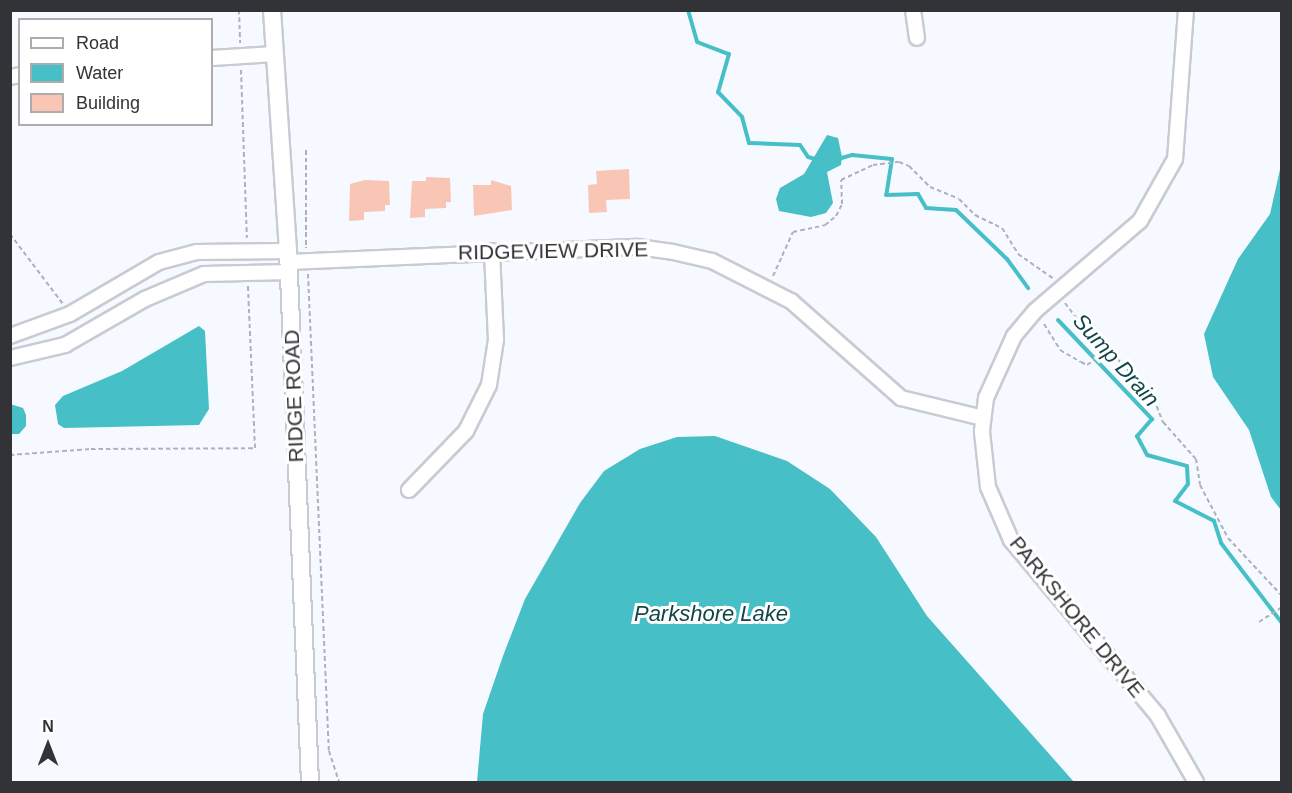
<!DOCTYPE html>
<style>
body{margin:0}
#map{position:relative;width:1292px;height:793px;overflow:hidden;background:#f6f9ff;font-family:Arial,sans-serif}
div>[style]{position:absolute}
.water>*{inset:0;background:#47bfc6}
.stream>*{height:4px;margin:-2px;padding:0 2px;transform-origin:2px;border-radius:2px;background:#47bfc6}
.building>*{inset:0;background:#f9c6b6}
.path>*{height:2px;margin-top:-1px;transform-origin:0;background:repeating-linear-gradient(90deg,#afb1b6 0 4.5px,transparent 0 7.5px)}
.roads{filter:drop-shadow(2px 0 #c8cbd2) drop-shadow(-2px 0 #c8cbd2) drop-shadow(0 2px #c8cbd2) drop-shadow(0 -2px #c8cbd2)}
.minor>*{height:14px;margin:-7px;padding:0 7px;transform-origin:7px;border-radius:7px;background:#fff}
.tertiary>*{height:16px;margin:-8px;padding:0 8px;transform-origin:8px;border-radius:8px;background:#fff}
span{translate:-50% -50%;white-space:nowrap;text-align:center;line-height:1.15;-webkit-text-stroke:6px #fff;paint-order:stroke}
.street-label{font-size:21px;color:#323336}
.water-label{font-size:22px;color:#11474a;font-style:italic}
.frame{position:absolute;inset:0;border:12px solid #323336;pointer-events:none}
.legend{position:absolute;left:18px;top:18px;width:195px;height:108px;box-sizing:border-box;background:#fff;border:2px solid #adadaf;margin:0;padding:8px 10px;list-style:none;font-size:18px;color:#323336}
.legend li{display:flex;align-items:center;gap:12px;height:30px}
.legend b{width:30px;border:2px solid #adadaf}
.north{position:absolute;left:18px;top:715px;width:60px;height:60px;-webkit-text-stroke:4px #fff;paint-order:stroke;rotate:0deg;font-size:16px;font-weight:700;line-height:24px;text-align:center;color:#323336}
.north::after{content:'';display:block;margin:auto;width:21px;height:27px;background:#323336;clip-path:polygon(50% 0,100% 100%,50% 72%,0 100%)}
</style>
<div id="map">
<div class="water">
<div style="clip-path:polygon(827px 135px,838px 138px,842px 157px,841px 165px,827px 172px,833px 203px,826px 213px,811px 217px,779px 211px,776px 199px,780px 188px,804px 174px)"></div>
<div style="clip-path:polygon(1281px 165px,1282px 510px,1281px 510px,1271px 497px,1249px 430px,1213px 377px,1204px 334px,1238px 259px,1270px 214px)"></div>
<div style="clip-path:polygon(199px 326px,205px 331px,209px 409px,199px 425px,64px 428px,58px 424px,55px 405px,63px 396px,122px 371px)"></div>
<div style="clip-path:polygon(10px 404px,23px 408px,26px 415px,26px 426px,19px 434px,11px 434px)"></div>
<div style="clip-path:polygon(715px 436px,787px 461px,830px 489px,876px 537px,927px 616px,1074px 782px,477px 782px,483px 714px,503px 656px,525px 599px,580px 503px,604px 471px,640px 449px,677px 437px)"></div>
</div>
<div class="stream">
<div style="left:688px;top:10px;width:33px;rotate:74deg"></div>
<div style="left:697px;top:42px;width:34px;rotate:21deg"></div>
<div style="left:729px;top:54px;width:40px;rotate:106deg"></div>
<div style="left:718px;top:92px;width:35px;rotate:46deg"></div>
<div style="left:742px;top:117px;width:27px;rotate:75deg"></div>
<div style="left:749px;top:143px;width:51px;rotate:2.2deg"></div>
<div style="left:800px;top:145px;width:14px;rotate:56deg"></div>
<div style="left:808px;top:157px;width:11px;rotate:15deg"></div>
<div style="left:838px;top:159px;width:15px;rotate:-16deg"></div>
<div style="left:852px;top:155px;width:40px;rotate:5.7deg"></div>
<div style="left:892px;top:159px;width:36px;rotate:99deg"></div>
<div style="left:886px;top:195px;width:32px;rotate:-2deg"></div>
<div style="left:918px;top:194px;width:16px;rotate:60deg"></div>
<div style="left:926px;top:208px;width:30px;rotate:4deg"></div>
<div style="left:956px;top:210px;width:71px;rotate:43.9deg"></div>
<div style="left:1007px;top:259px;width:36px;rotate:54deg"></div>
<div style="left:1058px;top:320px;width:137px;rotate:46.5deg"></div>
<div style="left:1152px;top:419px;width:23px;rotate:131deg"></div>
<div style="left:1137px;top:436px;width:21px;rotate:62deg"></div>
<div style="left:1147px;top:455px;width:41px;rotate:15.4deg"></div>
<div style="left:1187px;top:466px;width:18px;rotate:87deg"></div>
<div style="left:1188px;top:484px;width:21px;rotate:127deg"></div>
<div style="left:1175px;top:501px;width:44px;rotate:27.1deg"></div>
<div style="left:1214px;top:521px;width:23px;rotate:72deg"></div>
<div style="left:1221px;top:543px;width:101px;rotate:52.7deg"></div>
</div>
<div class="building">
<div style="clip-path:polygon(629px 169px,630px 199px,606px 200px,607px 212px,589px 213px,588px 185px,597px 184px,596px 171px)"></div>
<div style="clip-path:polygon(426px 177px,450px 178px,451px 202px,446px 202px,446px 208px,425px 209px,425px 217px,410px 218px,412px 181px,426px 181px)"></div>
<div style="clip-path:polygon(365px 180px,389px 181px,390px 205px,385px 205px,385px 211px,364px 212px,364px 220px,349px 221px,350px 184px)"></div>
<div style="clip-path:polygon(491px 180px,511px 186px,512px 210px,474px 216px,473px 185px,491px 185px)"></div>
</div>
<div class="path">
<div style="left:239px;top:10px;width:33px;rotate:88deg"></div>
<div style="left:241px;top:70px;width:168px;rotate:88deg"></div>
<div style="left:306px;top:150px;width:98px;rotate:90deg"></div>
<div style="left:10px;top:234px;width:88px;rotate:52.9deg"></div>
<div style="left:308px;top:274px;width:477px;rotate:87.5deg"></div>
<div style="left:329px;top:751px;width:33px;rotate:72deg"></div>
<div style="left:773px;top:276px;width:48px;rotate:-65.6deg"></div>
<div style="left:793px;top:232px;width:33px;rotate:-12deg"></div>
<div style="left:825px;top:225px;width:14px;rotate:-39deg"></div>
<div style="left:836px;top:216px;width:13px;rotate:-63deg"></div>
<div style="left:842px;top:204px;width:24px;rotate:-92deg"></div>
<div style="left:841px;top:180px;width:35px;rotate:-25deg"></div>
<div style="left:873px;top:165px;width:26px;rotate:-7deg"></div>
<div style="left:899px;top:162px;width:11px;rotate:22deg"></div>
<div style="left:909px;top:166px;width:30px;rotate:45deg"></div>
<div style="left:930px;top:187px;width:31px;rotate:22deg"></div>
<div style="left:959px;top:199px;width:23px;rotate:45deg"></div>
<div style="left:975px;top:215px;width:30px;rotate:26deg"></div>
<div style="left:1002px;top:228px;width:31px;rotate:58deg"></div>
<div style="left:1018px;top:254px;width:44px;rotate:34.8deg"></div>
<div style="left:1065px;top:303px;width:63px;rotate:52.8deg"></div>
<div style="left:1103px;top:353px;width:9px"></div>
<div style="left:1112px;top:353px;width:62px;rotate:47.6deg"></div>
<div style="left:1154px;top:399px;width:25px;rotate:69deg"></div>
<div style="left:1163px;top:422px;width:50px;rotate:48.3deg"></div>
<div style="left:1196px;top:459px;width:26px;rotate:81deg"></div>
<div style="left:1200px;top:485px;width:60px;rotate:62.2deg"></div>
<div style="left:1228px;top:538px;width:79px;rotate:47deg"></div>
<div style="left:1044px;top:324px;width:31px;rotate:58deg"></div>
<div style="left:1060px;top:350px;width:24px;rotate:30deg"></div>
<div style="left:1081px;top:362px;width:7px;rotate:27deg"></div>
<div style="left:1087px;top:365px;width:19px;rotate:-35deg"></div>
<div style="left:10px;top:455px;width:81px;rotate:-4.2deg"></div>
<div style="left:91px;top:449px;width:164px;rotate:-0.3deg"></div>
<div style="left:255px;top:448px;width:163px;rotate:-92.5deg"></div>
<div style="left:1259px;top:622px;width:27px;rotate:-33deg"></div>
</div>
<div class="roads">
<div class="minor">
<div style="left:913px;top:10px;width:28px;rotate:82deg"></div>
<div style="left:1186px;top:10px;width:149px;rotate:94.2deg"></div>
<div style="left:1175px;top:159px;width:71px;rotate:119.4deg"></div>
<div style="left:1140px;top:221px;width:138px;rotate:139.4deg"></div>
<div style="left:1035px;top:311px;width:33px;rotate:130deg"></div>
<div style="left:1014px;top:336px;width:68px;rotate:114.3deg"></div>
<div style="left:986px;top:398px;width:34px;rotate:97deg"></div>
<div style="left:982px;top:432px;width:55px;rotate:83.8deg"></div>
<div style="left:988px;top:487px;width:58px;rotate:66.5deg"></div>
<div style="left:1011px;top:540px;width:229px;rotate:50.1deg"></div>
<div style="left:1158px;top:716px;width:76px;rotate:60.1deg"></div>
<div style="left:212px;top:58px;width:63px;rotate:-3.6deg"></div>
<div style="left:10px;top:77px;width:10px;rotate:-11deg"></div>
<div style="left:289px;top:262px;width:349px;rotate:-2.5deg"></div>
<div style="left:638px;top:247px;width:35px;rotate:8deg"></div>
<div style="left:673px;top:252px;width:40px;rotate:13deg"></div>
<div style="left:712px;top:261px;width:89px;rotate:26.9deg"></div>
<div style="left:791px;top:301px;width:147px;rotate:41.4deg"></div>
<div style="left:901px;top:398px;width:84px;rotate:13.7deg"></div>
<div style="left:10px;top:336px;width:64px;rotate:-20.1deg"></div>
<div style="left:70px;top:314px;width:103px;rotate:-30.3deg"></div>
<div style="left:159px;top:262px;width:38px;rotate:-15deg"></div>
<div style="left:196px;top:252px;width:92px;rotate:-0.6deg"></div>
<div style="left:10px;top:358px;width:57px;rotate:-13.3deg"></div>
<div style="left:65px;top:345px;width:92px;rotate:-29.9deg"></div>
<div style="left:145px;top:299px;width:64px;rotate:-23deg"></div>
<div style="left:204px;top:274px;width:85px;rotate:-1.3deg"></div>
<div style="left:409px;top:490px;width:82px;rotate:-46deg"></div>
<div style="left:466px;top:431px;width:51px;rotate:-63.4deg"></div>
<div style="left:489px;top:385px;width:46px;rotate:-81.2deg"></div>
<div style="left:496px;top:340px;width:89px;rotate:-92.6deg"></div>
</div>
<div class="tertiary">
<div style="left:272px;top:10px;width:242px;rotate:86.2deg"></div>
<div style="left:288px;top:251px;width:531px;rotate:87.63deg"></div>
</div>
</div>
<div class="street-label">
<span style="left:553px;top:251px;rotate:-1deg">RIDGEVIEW DRIVE</span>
<span style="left:294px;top:396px;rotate:-92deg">RIDGE ROAD</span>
<span style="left:1077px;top:617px;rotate:51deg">PARKSHORE DRIVE</span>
</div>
<div class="water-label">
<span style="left:1116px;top:360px;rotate:48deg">Sump Drain</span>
<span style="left:711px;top:614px">Parkshore Lake</span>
</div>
<div class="frame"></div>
<ul class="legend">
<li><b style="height:8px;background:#fff"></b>Road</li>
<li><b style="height:16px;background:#47bfc6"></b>Water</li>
<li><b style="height:16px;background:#f9c6b6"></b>Building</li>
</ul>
<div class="north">N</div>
</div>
